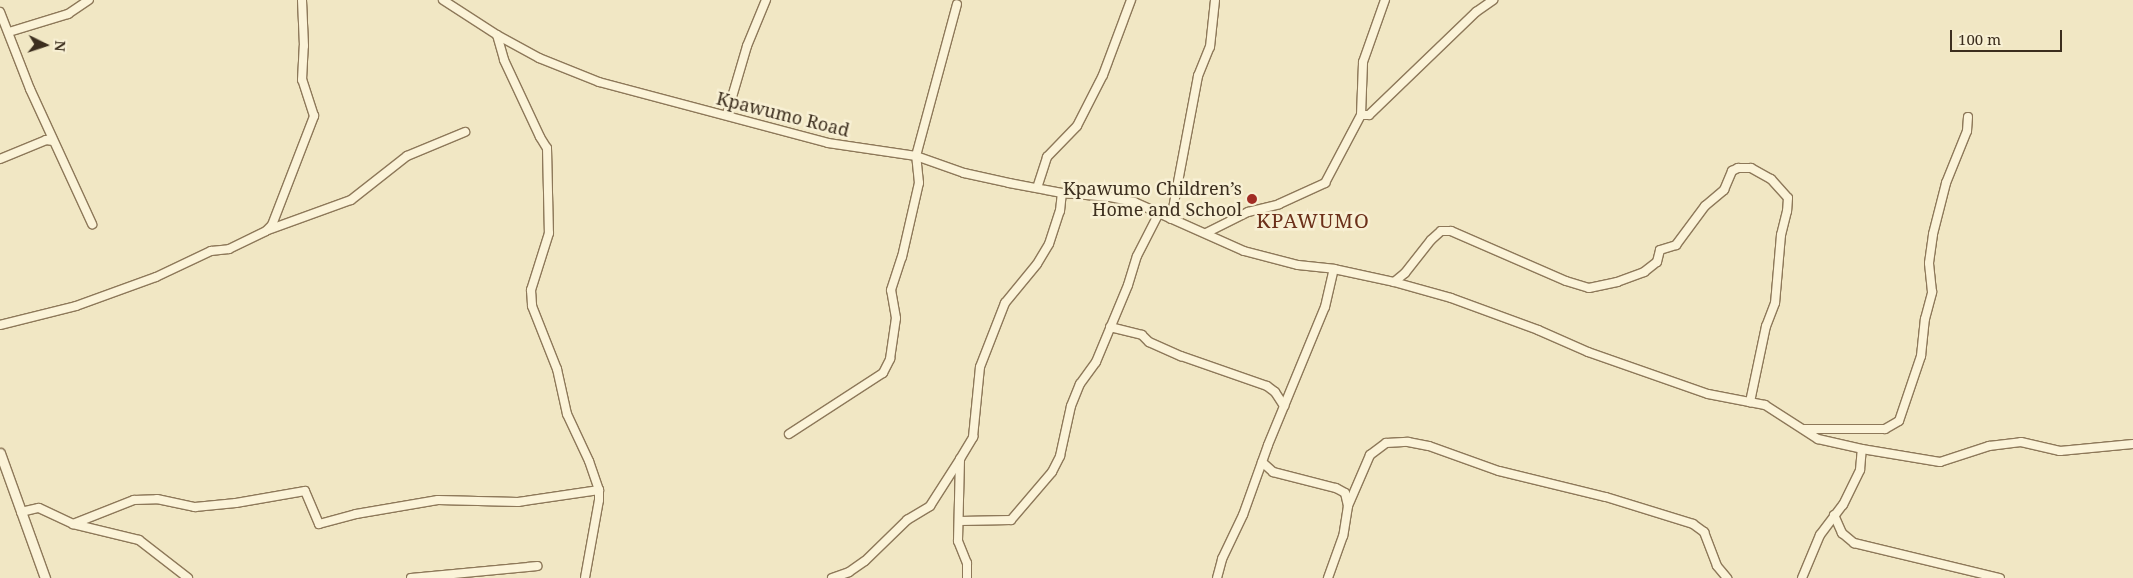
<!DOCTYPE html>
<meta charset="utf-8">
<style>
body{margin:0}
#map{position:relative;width:2133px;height:578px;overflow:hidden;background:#f1e7c4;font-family:"Noto Serif",serif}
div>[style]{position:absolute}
.roads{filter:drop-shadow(1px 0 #8d7859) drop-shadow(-1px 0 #8d7859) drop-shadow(0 1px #8d7859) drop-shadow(0 -1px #8d7859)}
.minor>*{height:8px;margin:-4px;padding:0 4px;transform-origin:4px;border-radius:4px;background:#fbf3d8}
.tertiary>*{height:9px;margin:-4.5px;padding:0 4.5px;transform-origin:4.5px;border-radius:4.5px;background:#fbf3d8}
.dots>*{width:14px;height:14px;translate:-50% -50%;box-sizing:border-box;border:2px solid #f8f0d4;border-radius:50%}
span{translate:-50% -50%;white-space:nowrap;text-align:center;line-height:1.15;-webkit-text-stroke:5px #f8f0d4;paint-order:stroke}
.street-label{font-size:18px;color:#3c2e1e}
.poi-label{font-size:18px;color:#3c2e1e}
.right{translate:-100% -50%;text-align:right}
.quarter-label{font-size:20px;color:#6c301a;letter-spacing:1px}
.north{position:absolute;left:20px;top:20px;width:50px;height:50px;-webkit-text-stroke:4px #f8f0d4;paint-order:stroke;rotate:94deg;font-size:14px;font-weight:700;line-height:20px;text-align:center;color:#3c2e1e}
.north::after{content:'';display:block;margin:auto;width:18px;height:22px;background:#3c2e1e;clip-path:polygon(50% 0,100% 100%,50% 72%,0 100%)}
.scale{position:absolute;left:1950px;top:30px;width:112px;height:22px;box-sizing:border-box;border:2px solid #3c2e1e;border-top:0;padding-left:6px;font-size:15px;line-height:18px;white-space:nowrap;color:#3c2e1e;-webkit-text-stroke:4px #f8f0d4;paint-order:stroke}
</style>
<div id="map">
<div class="roads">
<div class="minor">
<div style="left:443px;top:0;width:64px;rotate:32.9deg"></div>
<div style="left:497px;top:35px;width:48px;rotate:28.7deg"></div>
<div style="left:539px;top:58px;width:65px;rotate:21.8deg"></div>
<div style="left:599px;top:82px;width:237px;rotate:14.9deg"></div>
<div style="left:828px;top:143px;width:89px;rotate:8.4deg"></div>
<div style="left:916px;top:156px;width:51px;rotate:19.5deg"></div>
<div style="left:964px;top:173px;width:46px;rotate:12.5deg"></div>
<div style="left:1009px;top:183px;width:54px;rotate:10.7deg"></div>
<div style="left:1062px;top:193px;width:48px;rotate:4.8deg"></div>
<div style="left:1110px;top:197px;width:25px;rotate:12deg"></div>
<div style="left:1134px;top:202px;width:120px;rotate:24deg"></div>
<div style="left:1244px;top:251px;width:56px;rotate:14.5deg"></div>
<div style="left:1298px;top:265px;width:36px;rotate:6deg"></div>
<div style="left:1334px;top:269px;width:61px;rotate:12.2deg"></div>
<div style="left:1394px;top:282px;width:59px;rotate:15.7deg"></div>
<div style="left:1451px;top:298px;width:93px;rotate:20.2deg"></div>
<div style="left:1538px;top:330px;width:55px;rotate:23.7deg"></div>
<div style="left:1588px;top:352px;width:127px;rotate:19.3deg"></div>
<div style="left:1708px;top:394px;width:58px;rotate:10.9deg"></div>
<div style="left:1765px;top:405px;width:63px;rotate:32.7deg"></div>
<div style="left:1818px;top:439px;width:45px;rotate:12.8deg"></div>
<div style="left:1862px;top:449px;width:79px;rotate:9.5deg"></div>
<div style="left:1940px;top:462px;width:52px;rotate:-18.1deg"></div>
<div style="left:1989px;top:446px;width:32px;rotate:-7deg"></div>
<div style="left:2021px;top:442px;width:40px;rotate:13deg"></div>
<div style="left:2060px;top:451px;width:73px;rotate:-5.5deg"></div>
<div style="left:0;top:12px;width:83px;rotate:68.7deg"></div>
<div style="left:30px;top:89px;width:149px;rotate:65.3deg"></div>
<div style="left:9px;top:32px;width:62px;rotate:-17deg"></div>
<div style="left:68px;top:14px;width:25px;rotate:-34deg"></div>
<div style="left:497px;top:35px;width:26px;rotate:74deg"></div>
<div style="left:504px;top:60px;width:85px;rotate:64.9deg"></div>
<div style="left:540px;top:137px;width:13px;rotate:58deg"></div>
<div style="left:547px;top:148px;width:85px;rotate:88.7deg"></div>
<div style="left:549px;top:233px;width:60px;rotate:107.5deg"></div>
<div style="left:531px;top:290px;width:16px;rotate:86deg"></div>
<div style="left:532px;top:306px;width:68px;rotate:68.4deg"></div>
<div style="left:557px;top:369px;width:46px;rotate:77.5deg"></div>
<div style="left:567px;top:414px;width:52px;rotate:64.9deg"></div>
<div style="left:589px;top:461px;width:31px;rotate:71deg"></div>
<div style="left:599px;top:490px;width:10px;rotate:90deg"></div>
<div style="left:599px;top:500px;width:79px;rotate:100.2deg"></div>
<div style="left:727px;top:114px;width:71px;rotate:-73.6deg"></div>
<div style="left:747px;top:46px;width:50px;rotate:-67.6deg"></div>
<div style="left:1361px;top:115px;width:53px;rotate:-87.8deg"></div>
<div style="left:1363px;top:62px;width:66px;rotate:-70.5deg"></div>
<div style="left:0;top:159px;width:50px;rotate:-22.4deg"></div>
<div style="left:46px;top:140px;width:7px;rotate:8deg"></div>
<div style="left:1037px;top:188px;width:33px;rotate:-72deg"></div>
<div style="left:1047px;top:157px;width:43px;rotate:-45.9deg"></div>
<div style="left:1077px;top:126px;width:57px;rotate:-63deg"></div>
<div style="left:1103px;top:75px;width:80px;rotate:-69.5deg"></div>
<div style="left:1171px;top:219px;width:146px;rotate:-79.3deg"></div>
<div style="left:1198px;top:76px;width:31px;rotate:-68deg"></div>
<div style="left:1210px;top:47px;width:47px;rotate:-83.9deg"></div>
<div style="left:268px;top:230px;width:88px;rotate:-19.9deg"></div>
<div style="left:351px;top:200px;width:71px;rotate:-38.2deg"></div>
<div style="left:407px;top:156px;width:63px;rotate:-22.5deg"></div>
<div style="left:1206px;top:233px;width:47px;rotate:-26.6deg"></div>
<div style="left:1248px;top:212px;width:32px;rotate:-14deg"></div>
<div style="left:1279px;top:204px;width:51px;rotate:-24.5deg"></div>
<div style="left:1325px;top:183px;width:77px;rotate:-62.1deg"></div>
<div style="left:1361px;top:115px;width:8px"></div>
<div style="left:1369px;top:115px;width:149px;rotate:-43.9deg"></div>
<div style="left:1476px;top:12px;width:21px;rotate:-35deg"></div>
<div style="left:1394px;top:282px;width:14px;rotate:-39deg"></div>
<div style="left:1405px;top:273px;width:42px;rotate:-51.8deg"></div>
<div style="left:1431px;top:240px;width:13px;rotate:-42deg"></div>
<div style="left:1441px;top:231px;width:10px"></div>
<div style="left:1451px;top:231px;width:125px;rotate:23.5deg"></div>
<div style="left:1566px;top:281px;width:24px;rotate:17deg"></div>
<div style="left:1589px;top:288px;width:29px;rotate:-12deg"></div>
<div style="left:1617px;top:282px;width:29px;rotate:-20deg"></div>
<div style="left:1644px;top:272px;width:16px;rotate:-38deg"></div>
<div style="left:1657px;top:262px;width:12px;rotate:-76deg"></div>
<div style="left:1660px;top:250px;width:17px;rotate:-17deg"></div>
<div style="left:1676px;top:245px;width:49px;rotate:-53.4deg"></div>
<div style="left:1705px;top:206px;width:25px;rotate:-40deg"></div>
<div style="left:1724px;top:190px;width:21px;rotate:-67deg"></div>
<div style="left:1732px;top:171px;width:7px;rotate:-27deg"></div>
<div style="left:1738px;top:168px;width:13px"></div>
<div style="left:1751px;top:168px;width:23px;rotate:29deg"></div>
<div style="left:1771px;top:179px;width:25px;rotate:48deg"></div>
<div style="left:1788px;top:198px;width:13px;rotate:94deg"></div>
<div style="left:1787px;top:211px;width:25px;rotate:104deg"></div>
<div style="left:1781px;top:235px;width:68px;rotate:95deg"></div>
<div style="left:1775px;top:303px;width:25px;rotate:111deg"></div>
<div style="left:1766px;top:326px;width:78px;rotate:101.9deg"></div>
<div style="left:0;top:325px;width:78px;rotate:-14deg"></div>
<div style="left:76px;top:306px;width:85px;rotate:-19.9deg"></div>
<div style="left:156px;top:277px;width:61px;rotate:-25.3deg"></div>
<div style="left:211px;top:251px;width:18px;rotate:-6deg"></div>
<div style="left:229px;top:249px;width:41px;rotate:-25.9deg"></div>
<div style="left:266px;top:231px;width:8px;rotate:-45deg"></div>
<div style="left:272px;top:225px;width:117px;rotate:-68.9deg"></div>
<div style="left:314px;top:116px;width:38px;rotate:-108deg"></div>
<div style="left:302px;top:80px;width:34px;rotate:-87deg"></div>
<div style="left:304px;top:46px;width:46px;rotate:-92.5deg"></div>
<div style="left:1110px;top:327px;width:33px;rotate:14deg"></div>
<div style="left:1142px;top:335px;width:10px;rotate:45deg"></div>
<div style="left:1149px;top:342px;width:35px;rotate:24deg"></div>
<div style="left:1181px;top:356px;width:91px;rotate:19.2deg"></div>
<div style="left:1267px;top:386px;width:10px;rotate:37deg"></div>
<div style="left:1275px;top:392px;width:17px;rotate:57deg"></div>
<div style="left:1804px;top:429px;width:81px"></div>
<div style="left:1885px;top:429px;width:16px;rotate:-30deg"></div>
<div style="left:1899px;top:421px;width:69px;rotate:-71.3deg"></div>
<div style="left:1921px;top:356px;width:37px;rotate:-84deg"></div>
<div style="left:1925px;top:319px;width:28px;rotate:-75deg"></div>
<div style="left:1932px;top:292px;width:29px;rotate:-96deg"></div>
<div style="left:1929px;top:263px;width:29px;rotate:-82deg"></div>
<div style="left:1933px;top:234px;width:53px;rotate:-75.7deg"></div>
<div style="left:1946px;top:183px;width:56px;rotate:-68deg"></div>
<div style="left:1967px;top:131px;width:14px;rotate:-86deg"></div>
<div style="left:789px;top:434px;width:112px;rotate:-33deg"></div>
<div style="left:883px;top:373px;width:16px;rotate:-63deg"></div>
<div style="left:890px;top:359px;width:41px;rotate:-81.7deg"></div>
<div style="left:896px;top:318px;width:28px;rotate:-100deg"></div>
<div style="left:891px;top:290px;width:35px;rotate:-72deg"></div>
<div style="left:902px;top:257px;width:76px;rotate:-77.1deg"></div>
<div style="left:919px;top:183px;width:27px;rotate:-96deg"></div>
<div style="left:916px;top:156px;width:157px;rotate:-74.9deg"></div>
<div style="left:960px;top:459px;width:82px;rotate:91.4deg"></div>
<div style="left:958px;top:541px;width:24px;rotate:68deg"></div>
<div style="left:967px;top:563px;width:15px;rotate:90deg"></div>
<div style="left:1262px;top:462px;width:15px;rotate:42deg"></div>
<div style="left:1273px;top:472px;width:65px;rotate:14.3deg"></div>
<div style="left:1336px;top:488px;width:10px;rotate:29deg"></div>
<div style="left:1345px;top:493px;width:13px;rotate:77deg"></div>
<div style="left:1348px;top:506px;width:30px;rotate:99deg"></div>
<div style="left:1343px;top:536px;width:45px;rotate:109.7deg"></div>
<div style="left:1348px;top:506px;width:56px;rotate:-66.7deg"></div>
<div style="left:1370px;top:455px;width:20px;rotate:-37deg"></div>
<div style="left:1386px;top:443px;width:22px;rotate:-3deg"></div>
<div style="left:1408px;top:442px;width:21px;rotate:11deg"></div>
<div style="left:1429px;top:446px;width:74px;rotate:19.7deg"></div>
<div style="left:1499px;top:471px;width:110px;rotate:13.7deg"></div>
<div style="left:1606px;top:497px;width:91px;rotate:17.2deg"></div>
<div style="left:1693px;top:524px;width:14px;rotate:36deg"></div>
<div style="left:1704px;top:532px;width:36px;rotate:69deg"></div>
<div style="left:1717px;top:566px;width:16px;rotate:50deg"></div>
<div style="left:21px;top:512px;width:18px;rotate:-13deg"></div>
<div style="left:39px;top:508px;width:38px;rotate:25deg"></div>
<div style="left:73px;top:524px;width:68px;rotate:13.6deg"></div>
<div style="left:139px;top:540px;width:62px;rotate:37.8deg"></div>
<div style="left:1834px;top:515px;width:20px;rotate:66deg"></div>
<div style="left:1842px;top:533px;width:16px;rotate:40deg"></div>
<div style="left:1854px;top:543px;width:150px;rotate:13.5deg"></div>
<div style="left:960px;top:521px;width:51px;rotate:-1.1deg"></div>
<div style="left:1011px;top:520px;width:63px;rotate:-49.5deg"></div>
<div style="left:1052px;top:472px;width:18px;rotate:-63deg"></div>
<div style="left:1060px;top:456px;width:51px;rotate:-77.6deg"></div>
<div style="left:1071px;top:406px;width:24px;rotate:-68deg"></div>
<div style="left:1080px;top:384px;width:27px;rotate:-54deg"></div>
<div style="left:1096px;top:362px;width:83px;rotate:-67.4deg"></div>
<div style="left:1128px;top:285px;width:30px;rotate:-73deg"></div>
<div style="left:1137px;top:256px;width:48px;rotate:-62.9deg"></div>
<div style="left:73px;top:524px;width:66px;rotate:-21.5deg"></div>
<div style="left:134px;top:500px;width:23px;rotate:-2deg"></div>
<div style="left:157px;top:499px;width:39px;rotate:12deg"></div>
<div style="left:195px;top:507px;width:41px;rotate:-5.6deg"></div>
<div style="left:236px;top:503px;width:70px;rotate:-9.9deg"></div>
<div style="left:305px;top:491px;width:36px;rotate:67deg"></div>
<div style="left:319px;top:524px;width:38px;rotate:-15deg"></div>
<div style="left:356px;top:514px;width:83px;rotate:-9.7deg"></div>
<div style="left:438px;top:500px;width:80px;rotate:1.4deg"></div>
<div style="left:518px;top:502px;width:82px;rotate:-8.4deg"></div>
<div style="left:411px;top:578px;width:127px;rotate:-5.4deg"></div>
<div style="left:832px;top:578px;width:18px;rotate:-19deg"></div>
<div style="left:849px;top:572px;width:19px;rotate:-35deg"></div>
<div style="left:865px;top:561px;width:59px;rotate:-44.3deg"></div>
<div style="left:907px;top:520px;width:27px;rotate:-31deg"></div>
<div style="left:930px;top:506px;width:56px;rotate:-57.4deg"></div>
<div style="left:960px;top:459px;width:26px;rotate:-59deg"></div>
<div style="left:973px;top:437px;width:70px;rotate:-84.3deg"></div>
<div style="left:980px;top:367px;width:69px;rotate:-68.7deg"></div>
<div style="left:1005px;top:303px;width:50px;rotate:-50.6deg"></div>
<div style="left:1037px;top:264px;width:23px;rotate:-59deg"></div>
<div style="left:1049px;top:244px;width:35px;rotate:-72deg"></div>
<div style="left:1060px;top:211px;width:18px;rotate:-84deg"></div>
<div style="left:1217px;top:578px;width:20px;rotate:-75deg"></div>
<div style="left:1222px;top:559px;width:49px;rotate:-64.5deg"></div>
<div style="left:1243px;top:515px;width:74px;rotate:-70.3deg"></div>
<div style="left:1268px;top:445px;width:149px;rotate:-67.6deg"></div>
<div style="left:1325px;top:307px;width:39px;rotate:-77deg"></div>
<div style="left:1802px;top:578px;width:47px;rotate:-67.3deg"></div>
<div style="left:1820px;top:535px;width:38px;rotate:-53deg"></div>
<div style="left:1843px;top:505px;width:39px;rotate:-64deg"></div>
<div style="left:1860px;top:470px;width:21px;rotate:-85deg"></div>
</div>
<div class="tertiary">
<div style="left:0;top:453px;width:133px;rotate:70.2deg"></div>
</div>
</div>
<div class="dots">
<div style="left:1252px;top:199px;background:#a12c24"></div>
</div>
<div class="street-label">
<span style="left:783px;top:114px;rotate:14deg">Kpawumo Road</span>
</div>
<div class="poi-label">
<span class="right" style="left:1242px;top:199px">Kpawumo Children’s<br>Home and School</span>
</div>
<div class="quarter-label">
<span style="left:1313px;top:220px">KPAWUMO</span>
</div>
<div class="north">N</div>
<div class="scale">100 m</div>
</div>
